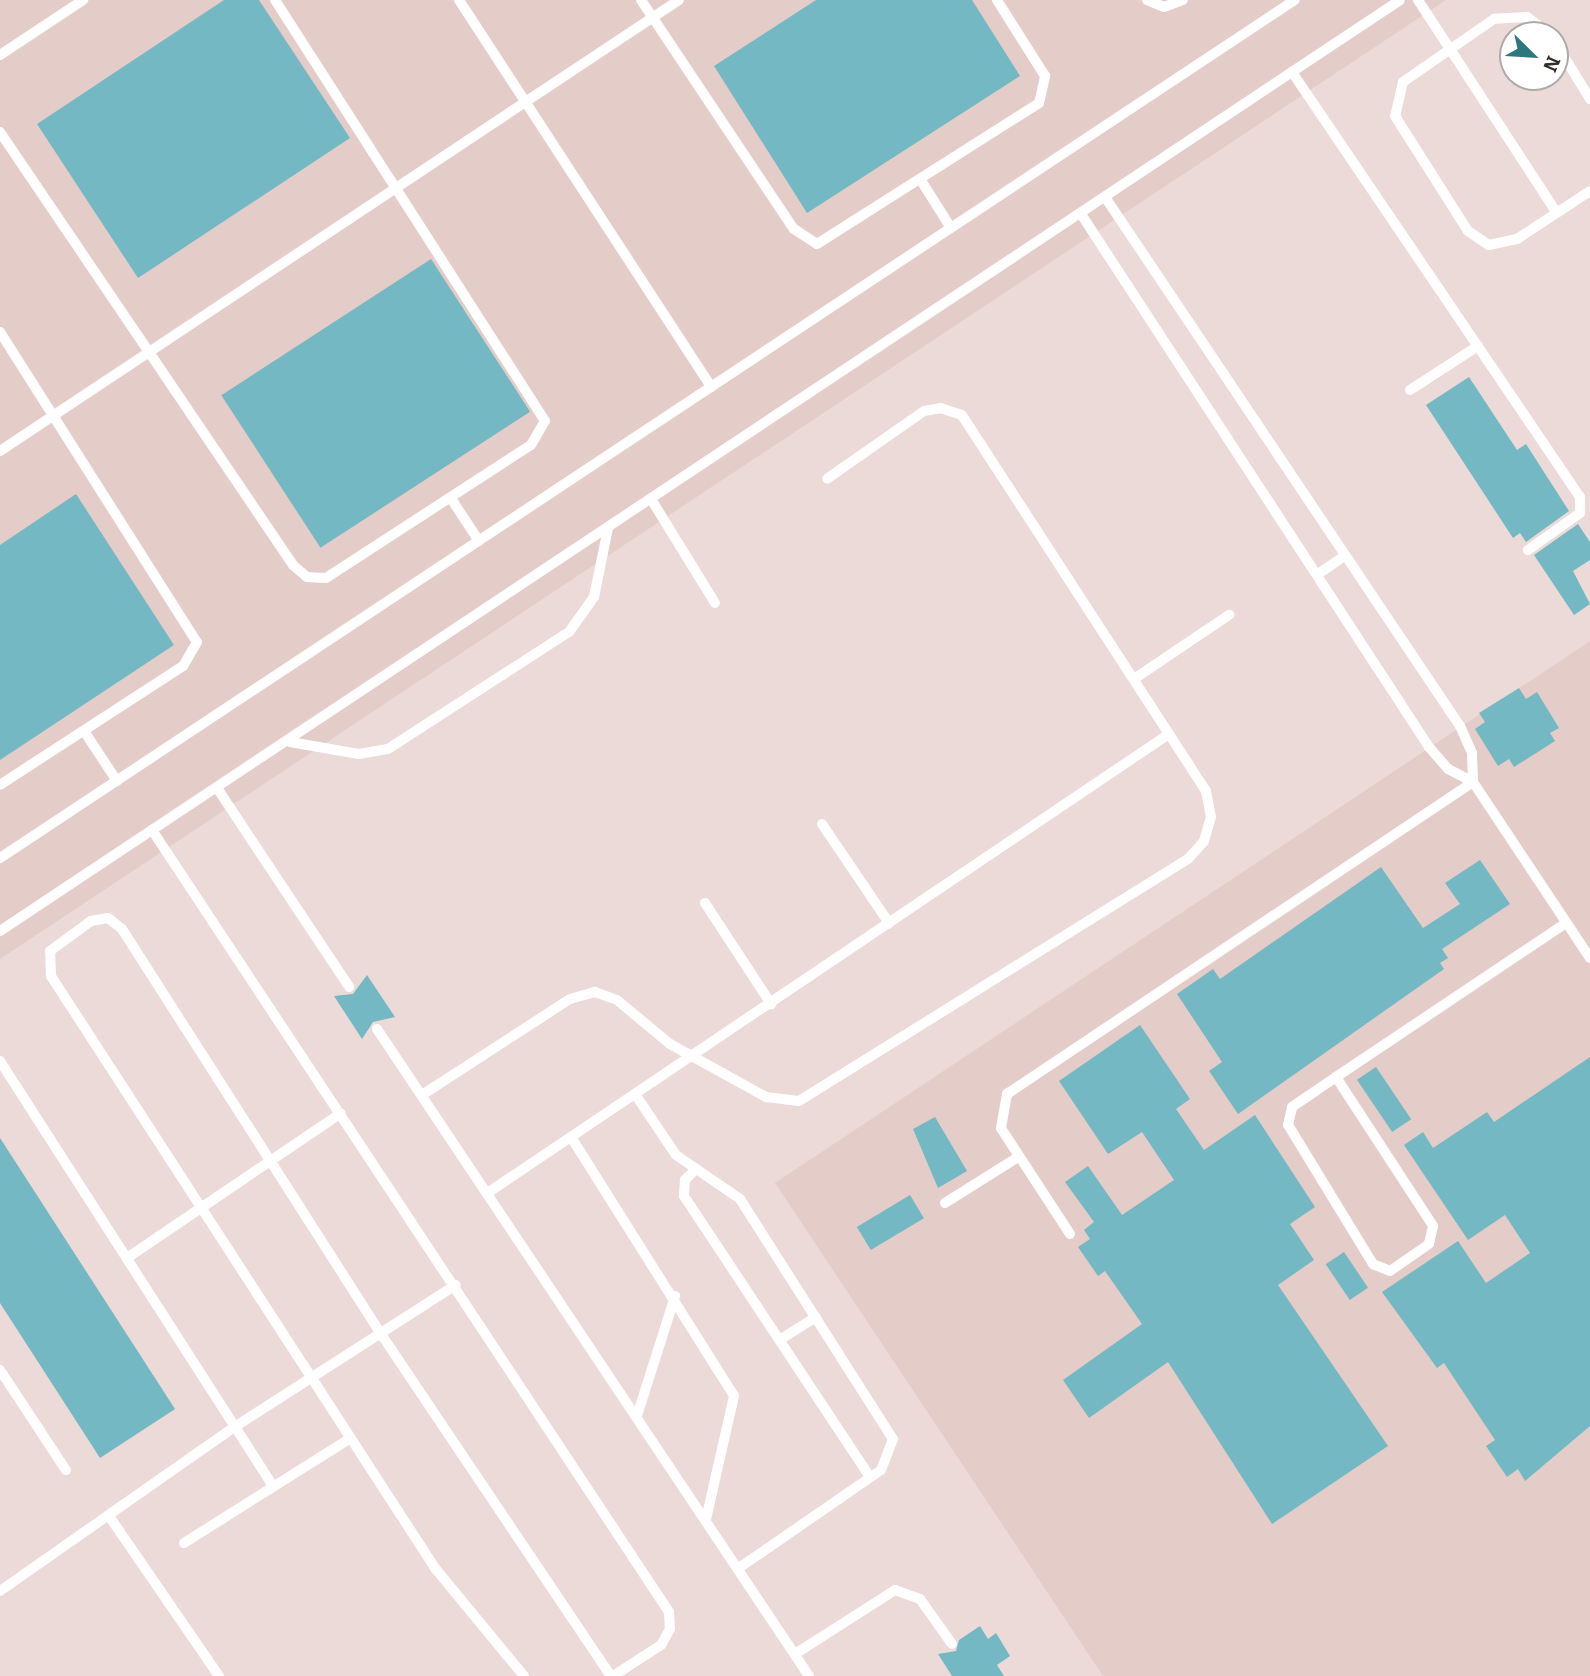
<!DOCTYPE html>
<style>
body{margin:0}
#map{position:relative;width:1590px;height:1676px;overflow:hidden;background:#ebdad8;font-family:Bitter,serif}
div>[style]{position:absolute}
.built>*{inset:0;background:#e4ccc9}
.building>*{inset:0;background:#74b8c3;transform-origin:0 0}
.service>*{height:10px;margin:-5px;padding:0 5px;transform-origin:5px;border-radius:5px;background:#fff}
span{translate:-50% -50%;white-space:nowrap;text-align:center;line-height:1.15;-webkit-text-stroke:6px #fff;paint-order:stroke}
.north{position:absolute;left:1499px;top:21px;width:70px;height:70px;box-sizing:border-box;background:#fff;border:2px solid #adabaa;border-radius:50%;rotate:114deg;font-size:19px;font-weight:700;line-height:28px;text-align:center;color:#322c2b}
.north::after{content:'';display:block;margin:auto;width:24px;height:32px;background:#2d757f;clip-path:polygon(50% 0,100% 100%,50% 72%,0 100%)}
</style>
<div id="map">
<div class="built">
<div style="clip-path:polygon(0 0,1446px 0,0 959px)"></div>
<div style="clip-path:polygon(1590px 641px,1590px 1676px,1103px 1676px,775px 1183px)"></div>
</div>
<div class="building">
<div style="clip-path:polygon(224px 0,259px 0,350px 138px,138px 278px,37px 124px)"></div>
<div style="clip-path:polygon(816px 0,972px 0,1020px 76px,807px 213px,714px 66px)"></div>
<div style="left:431px;top:259px;width:182px;height:250px;rotate:57deg"></div>
<div style="clip-path:polygon(1469px 377px,1517px 450px,1526px 444px,1569px 511px,1526px 542px,1520px 533px,1513px 538px,1426px 405px)"></div>
<div style="clip-path:polygon(76px 494px,174px 645px,0 760px,0 545px)"></div>
<div style="clip-path:polygon(1578px 524px,1590px 542px,1590px 560px,1573px 571px,1590px 604px,1574px 615px,1534px 555px)"></div>
<div style="clip-path:polygon(1519px 688px,1526px 699px,1537px 692px,1559px 728px,1550px 733px,1555px 741px,1514px 767px,1509px 759px,1498px 766px,1475px 729px,1485px 722px,1479px 713px)"></div>
<div style="clip-path:polygon(1480px 860px,1510px 904px,1442px 949px,1448px 958px,1440px 963px,1444px 969px,1238px 1114px,1209px 1071px,1222px 1062px,1177px 994px,1213px 969px,1220px 979px,1381px 867px,1423px 928px,1460px 904px,1445px 883px)"></div>
<div style="clip-path:polygon(367px 975px,395px 1017px,373px 1022px,362px 1039px,334px 996px,353px 994px)"></div>
<div style="clip-path:polygon(1140px 1025px,1190px 1099px,1176px 1109px,1204px 1150px,1255px 1115px,1315px 1207px,1290px 1224px,1314px 1260px,1278px 1285px,1388px 1446px,1272px 1524px,1168px 1362px,1089px 1418px,1063px 1380px,1142px 1324px,1105px 1271px,1098px 1276px,1078px 1247px,1090px 1239px,1084px 1230px,1094px 1222px,1065px 1182px,1088px 1166px,1122px 1215px,1174px 1180px,1142px 1132px,1108px 1154px,1059px 1081px)"></div>
<div style="clip-path:polygon(1590px 1057px,1590px 1426px,1525px 1481px,1518px 1469px,1507px 1477px,1486px 1446px,1495px 1440px,1444px 1363px,1437px 1368px,1382px 1292px,1458px 1241px,1486px 1283px,1530px 1253px,1505px 1215px,1468px 1240px,1404px 1145px,1423px 1132px,1433px 1148px,1487px 1112px,1494px 1122px)"></div>
<div style="left:1376px;top:1067px;width:63px;height:23px;rotate:56deg"></div>
<div style="clip-path:polygon(935px 1117px,967px 1171px,938px 1188px,913px 1129px)"></div>
<div style="clip-path:polygon(0 1138px,175px 1409px,100px 1458px,0 1303px)"></div>
<div style="left:910px;top:1195px;width:27px;height:62px;rotate:59deg"></div>
<div style="left:1344px;top:1252px;width:43px;height:22px;rotate:56deg"></div>
<div style="clip-path:polygon(980px 1626px,988px 1639px,996px 1633px,1010px 1656px,997px 1665px,1004px 1676px,952px 1676px,938px 1654px,956px 1651px,959px 1640px)"></div>
</div>
<div class="service">
<div style="left:459px;top:0;width:462px;rotate:56.9deg"></div>
<div style="left:641px;top:0;width:275px;rotate:56.3deg"></div>
<div style="left:794px;top:229px;width:27px;rotate:33deg"></div>
<div style="left:817px;top:244px;width:263px;rotate:-32.4deg"></div>
<div style="left:1039px;top:103px;width:28px;rotate:-77deg"></div>
<div style="left:1045px;top:76px;width:90px;rotate:-122.3deg"></div>
<div style="left:1147px;top:0;width:18px;rotate:22deg"></div>
<div style="left:1164px;top:7px;width:20px;rotate:-20deg"></div>
<div style="left:1418px;top:0;width:254px;rotate:56.9deg"></div>
<div style="left:1551px;top:35px;width:30px;rotate:-143deg"></div>
<div style="left:1527px;top:17px;width:33px;rotate:177deg"></div>
<div style="left:1494px;top:19px;width:111px;rotate:145.3deg"></div>
<div style="left:1403px;top:82px;width:35px;rotate:103deg"></div>
<div style="left:1395px;top:116px;width:136px;rotate:57.6deg"></div>
<div style="left:1468px;top:231px;width:25px;rotate:34deg"></div>
<div style="left:1489px;top:245px;width:29px;rotate:-12deg"></div>
<div style="left:1517px;top:239px;width:87px;rotate:-33.3deg"></div>
<div style="left:1555px;top:42px;width:67px;rotate:58.4deg"></div>
<div style="left:0;top:55px;width:100px;rotate:-33.5deg"></div>
<div style="left:1292px;top:72px;width:513px;rotate:55.88deg"></div>
<div style="left:1580px;top:497px;width:16px;rotate:90deg"></div>
<div style="left:1580px;top:513px;width:64px;rotate:144.6deg"></div>
<div style="left:0;top:132px;width:523px;rotate:55.91deg"></div>
<div style="left:293px;top:565px;width:18px;rotate:41deg"></div>
<div style="left:307px;top:577px;width:19px;rotate:3deg"></div>
<div style="left:326px;top:578px;width:244px;rotate:-33deg"></div>
<div style="left:531px;top:445px;width:28px;rotate:-60deg"></div>
<div style="left:545px;top:421px;width:500px;rotate:-122.67deg"></div>
<div style="left:922px;top:182px;width:54px;rotate:57.8deg"></div>
<div style="left:1105px;top:197px;width:637px;rotate:56.14deg"></div>
<div style="left:1460px;top:726px;width:30px;rotate:66deg"></div>
<div style="left:1472px;top:753px;width:29px;rotate:88deg"></div>
<div style="left:1473px;top:782px;width:211px;rotate:56.4deg"></div>
<div style="left:1081px;top:214px;width:637px;rotate:56.86deg"></div>
<div style="left:1429px;top:747px;width:29px;rotate:49deg"></div>
<div style="left:1448px;top:769px;width:28px;rotate:27deg"></div>
<div style="left:0;top:332px;width:367px;rotate:57.6deg"></div>
<div style="left:197px;top:642px;width:28px;rotate:120deg"></div>
<div style="left:183px;top:666px;width:218px;rotate:147deg"></div>
<div style="left:1410px;top:390px;width:81px;rotate:-32.9deg"></div>
<div style="left:0;top:451px;width:815px;rotate:-33.59deg"></div>
<div style="left:651px;top:499px;width:122px;rotate:58.4deg"></div>
<div style="left:452px;top:500px;width:49px;rotate:56.6deg"></div>
<div style="left:1318px;top:574px;width:30px;rotate:-34deg"></div>
<div style="left:1134px;top:679px;width:115px;rotate:-34deg"></div>
<div style="left:84px;top:731px;width:60px;rotate:56.6deg"></div>
<div style="left:290px;top:742px;width:70px;rotate:9.9deg"></div>
<div style="left:359px;top:754px;width:29px;rotate:-10deg"></div>
<div style="left:388px;top:749px;width:216px;rotate:-32.9deg"></div>
<div style="left:569px;top:632px;width:43px;rotate:-54.5deg"></div>
<div style="left:594px;top:597px;width:70px;rotate:-78.5deg"></div>
<div style="left:217px;top:788px;width:239px;rotate:56.4deg"></div>
<div style="left:822px;top:824px;width:120px;rotate:55.9deg"></div>
<div style="left:152px;top:830px;width:937px;rotate:56.53deg"></div>
<div style="left:669px;top:1612px;width:17px;rotate:87deg"></div>
<div style="left:670px;top:1629px;width:18px;rotate:119deg"></div>
<div style="left:661px;top:1645px;width:57px;rotate:147.1deg"></div>
<div style="left:0;top:858px;width:1553px;rotate:-33.53deg"></div>
<div style="left:705px;top:903px;width:121px;rotate:56.8deg"></div>
<div style="left:0;top:931px;width:1681px;rotate:-33.62deg"></div>
<div style="left:377px;top:1029px;width:778px;rotate:56.27deg"></div>
<div style="left:0;top:1061px;width:505px;rotate:57.29deg"></div>
<div style="left:1336px;top:1077px;width:178px;rotate:56.9deg"></div>
<div style="left:1433px;top:1226px;width:18px;rotate:103deg"></div>
<div style="left:1429px;top:1244px;width:47px;rotate:145.3deg"></div>
<div style="left:1390px;top:1271px;width:18px;rotate:-158deg"></div>
<div style="left:1373px;top:1264px;width:163px;rotate:-121.4deg"></div>
<div style="left:1288px;top:1125px;width:18px;rotate:-77deg"></div>
<div style="left:1292px;top:1107px;width:53px;rotate:-34.3deg"></div>
<div style="left:1336px;top:1077px;width:277px;rotate:-33.8deg"></div>
<div style="left:635px;top:1094px;width:73px;rotate:56.1deg"></div>
<div style="left:676px;top:1155px;width:78px;rotate:34.5deg"></div>
<div style="left:740px;top:1199px;width:285px;rotate:57.5deg"></div>
<div style="left:893px;top:1439px;width:33px;rotate:111deg"></div>
<div style="left:881px;top:1470px;width:173px;rotate:145.4deg"></div>
<div style="left:422px;top:1095px;width:176px;rotate:-33deg"></div>
<div style="left:570px;top:999px;width:26px;rotate:-16deg"></div>
<div style="left:595px;top:992px;width:23px;rotate:20deg"></div>
<div style="left:617px;top:1000px;width:69px;rotate:39.7deg"></div>
<div style="left:670px;top:1044px;width:110px;rotate:28.9deg"></div>
<div style="left:766px;top:1097px;width:33px;rotate:7deg"></div>
<div style="left:799px;top:1101px;width:458px;rotate:-31.9deg"></div>
<div style="left:1188px;top:859px;width:24px;rotate:-48deg"></div>
<div style="left:1204px;top:841px;width:25px;rotate:-74deg"></div>
<div style="left:1211px;top:817px;width:26px;rotate:-101deg"></div>
<div style="left:1206px;top:791px;width:448px;rotate:-123deg"></div>
<div style="left:962px;top:415px;width:22px;rotate:-162deg"></div>
<div style="left:941px;top:408px;width:17px;rotate:170deg"></div>
<div style="left:924px;top:411px;width:118px;rotate:145deg"></div>
<div style="left:571px;top:1137px;width:306px;rotate:57.8deg"></div>
<div style="left:734px;top:1396px;width:126px;rotate:102.8deg"></div>
<div style="left:696px;top:1169px;width:16px;rotate:135deg"></div>
<div style="left:685px;top:1180px;width:16px;rotate:94deg"></div>
<div style="left:684px;top:1196px;width:337px;rotate:56.5deg"></div>
<div style="left:489px;top:1192px;width:820px;rotate:-33.96deg"></div>
<div style="left:945px;top:1203px;width:86px;rotate:-32.2deg"></div>
<div style="left:1070px;top:1234px;width:126px;rotate:-123.1deg"></div>
<div style="left:1001px;top:1128px;width:35px;rotate:-80deg"></div>
<div style="left:1007px;top:1094px;width:561px;rotate:-33.8deg"></div>
<div style="left:127px;top:1258px;width:258px;rotate:-34.1deg"></div>
<div style="left:781px;top:1339px;width:41px;rotate:-32.2deg"></div>
<div style="left:0;top:1370px;width:120px;rotate:56.6deg"></div>
<div style="left:637px;top:1416px;width:126px;rotate:-72.4deg"></div>
<div style="left:109px;top:1516px;width:194px;rotate:55.5deg"></div>
<div style="left:184px;top:1543px;width:197px;rotate:-32.2deg"></div>
<div style="left:0;top:1591px;width:288px;rotate:-35deg"></div>
<div style="left:236px;top:1426px;width:261px;rotate:-32.7deg"></div>
<div style="left:795px;top:1654px;width:119px;rotate:-32.6deg"></div>
<div style="left:895px;top:1590px;width:27px;rotate:20deg"></div>
<div style="left:920px;top:1599px;width:55px;rotate:54.6deg"></div>
<div style="left:524px;top:1676px;width:140px;rotate:-129.5deg"></div>
<div style="left:435px;top:1568px;width:706px;rotate:-122.97deg"></div>
<div style="left:51px;top:976px;width:25px;rotate:-92deg"></div>
<div style="left:50px;top:951px;width:51px;rotate:-36.2deg"></div>
<div style="left:91px;top:921px;width:17px;rotate:-10deg"></div>
<div style="left:108px;top:918px;width:18px;rotate:38deg"></div>
<div style="left:122px;top:929px;width:477px;rotate:57.4deg"></div>
<div style="left:379px;top:1331px;width:416px;rotate:56.1deg"></div>
</div>
<div class="north">N</div>
</div>
